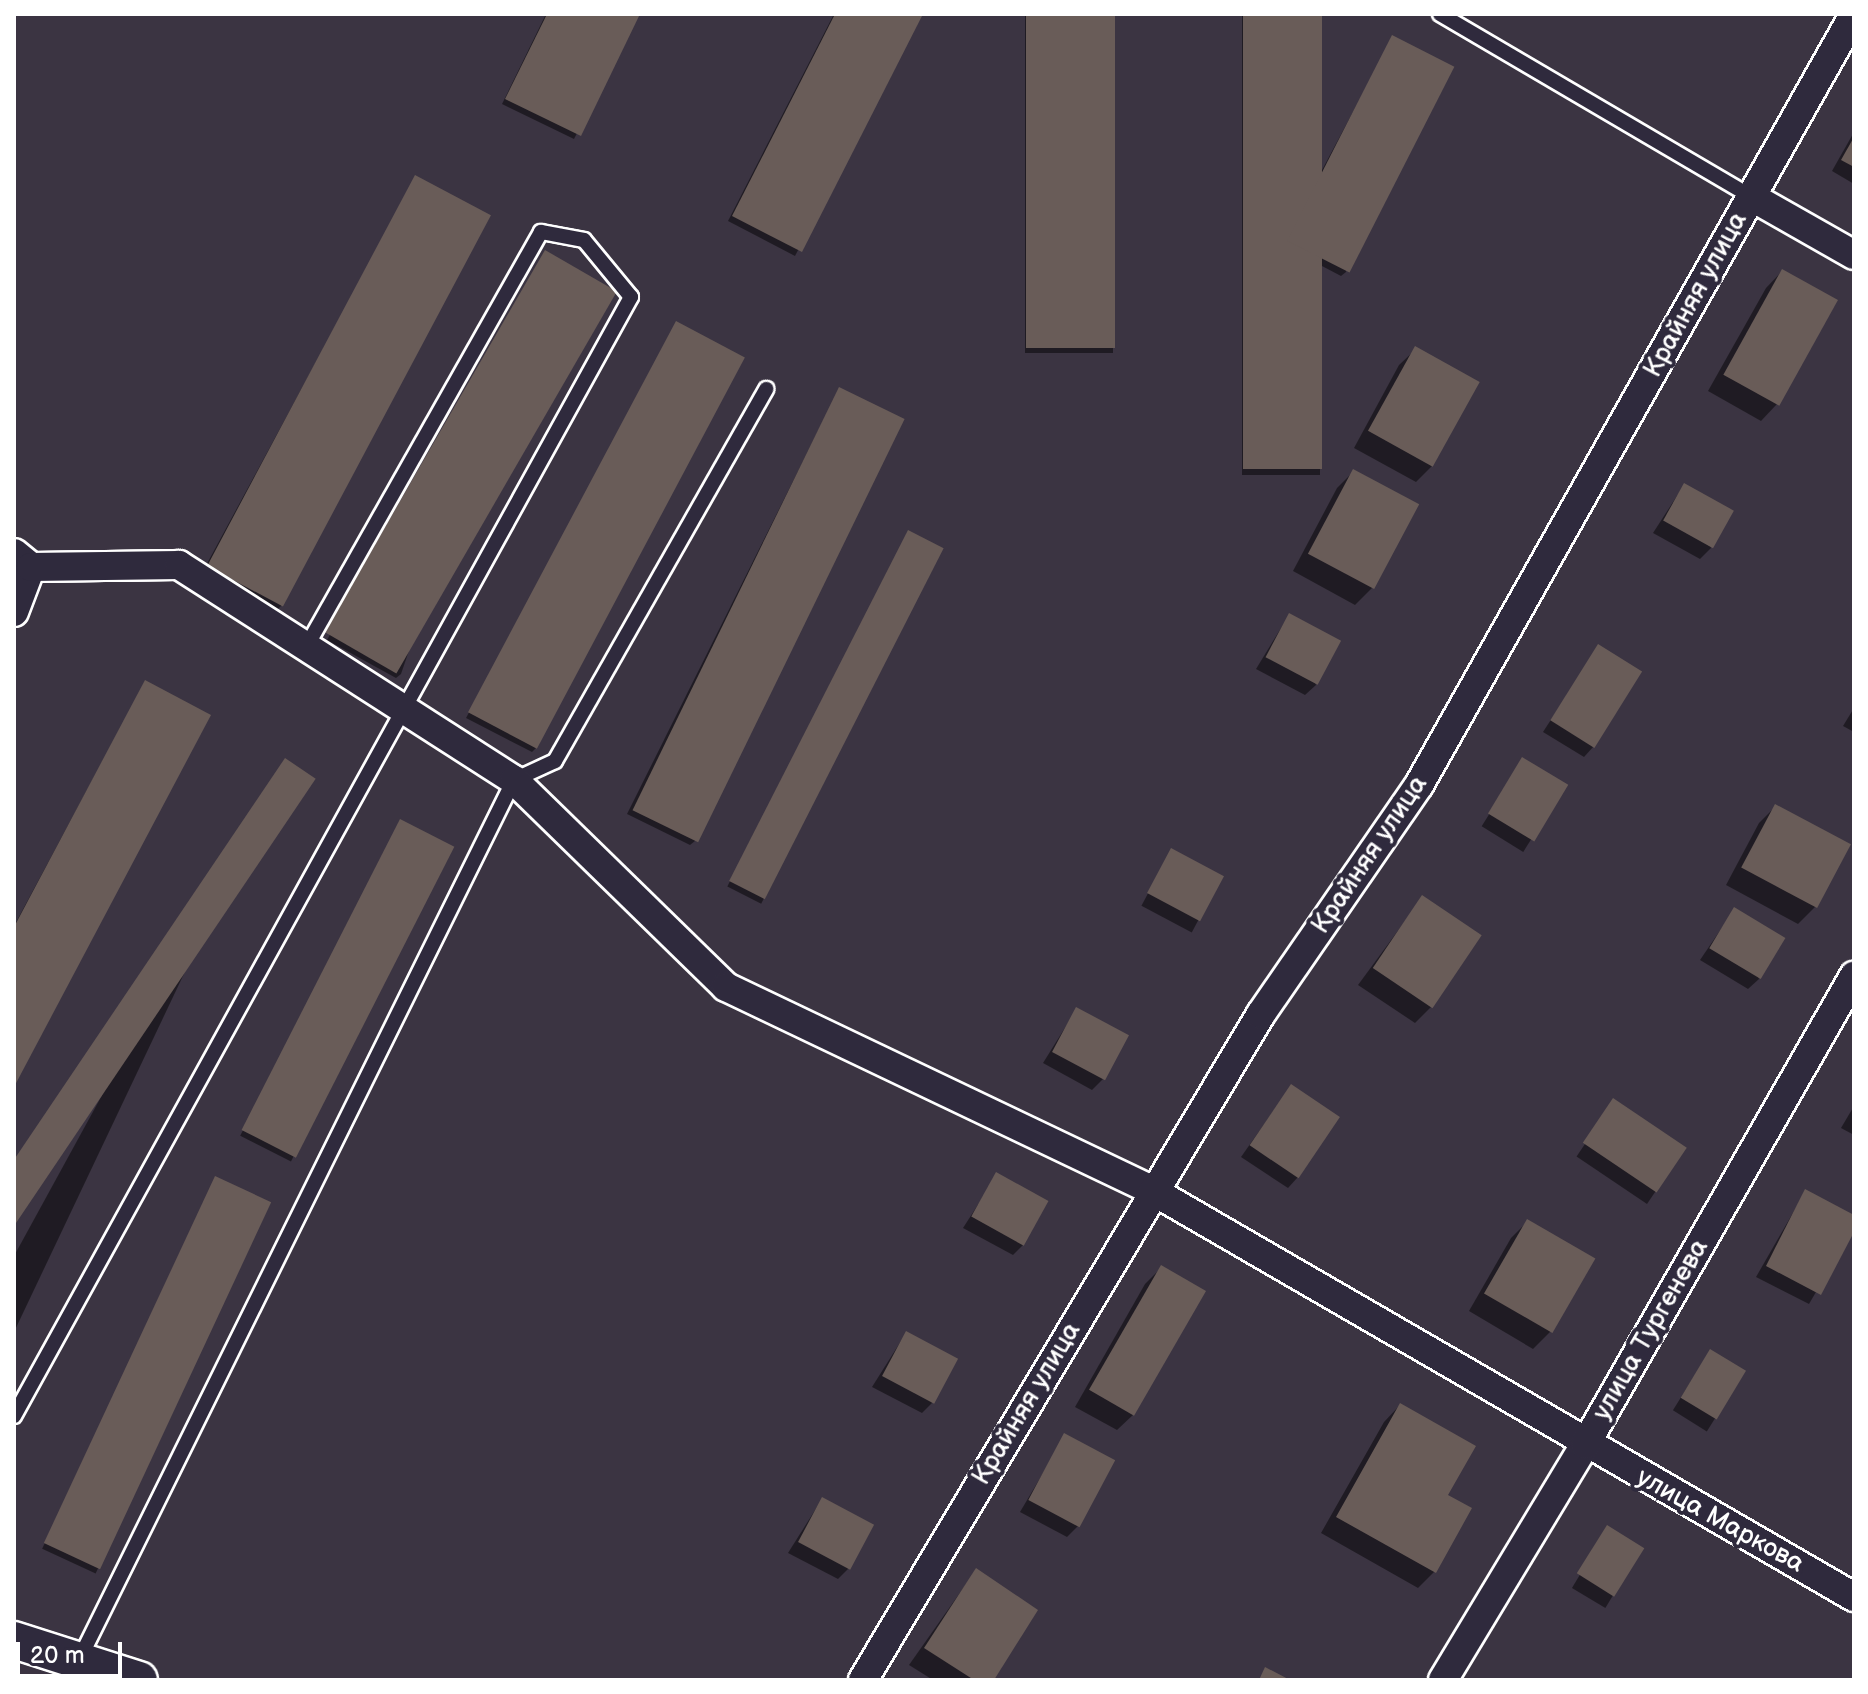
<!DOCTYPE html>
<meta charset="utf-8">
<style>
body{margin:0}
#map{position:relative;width:1868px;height:1694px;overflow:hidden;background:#3b3442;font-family:"Balsamiq Sans",sans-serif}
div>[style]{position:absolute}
.shadow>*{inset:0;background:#0007;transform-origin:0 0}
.building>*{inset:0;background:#695c58;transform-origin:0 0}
.roads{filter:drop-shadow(2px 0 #fff) drop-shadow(-2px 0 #fff) drop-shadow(0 2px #fff) drop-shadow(0 -2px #fff)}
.service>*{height:14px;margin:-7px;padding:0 7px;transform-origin:7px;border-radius:7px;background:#2f2a3d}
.minor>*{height:28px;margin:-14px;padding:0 14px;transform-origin:14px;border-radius:14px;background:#2f2a3d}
.tertiary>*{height:36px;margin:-18px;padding:0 18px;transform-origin:18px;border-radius:18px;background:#2f2a3d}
span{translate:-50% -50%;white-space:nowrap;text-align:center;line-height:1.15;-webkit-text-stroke:8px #2f2a3d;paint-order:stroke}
.street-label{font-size:26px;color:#fff}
.frame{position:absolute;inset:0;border:16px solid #fff;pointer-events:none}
.scale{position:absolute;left:16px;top:1642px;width:106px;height:36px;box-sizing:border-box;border:4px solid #fff;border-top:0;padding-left:10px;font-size:24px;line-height:28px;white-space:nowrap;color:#fff;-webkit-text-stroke:6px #2f2a3d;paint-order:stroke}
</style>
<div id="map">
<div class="shadow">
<div style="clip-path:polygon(546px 14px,638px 14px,574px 139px,502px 104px)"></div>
<div style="clip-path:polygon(834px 14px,921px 14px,795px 256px,728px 221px)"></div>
<div style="left:1025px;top:14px;width:88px;height:339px"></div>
<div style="left:1242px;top:14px;width:78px;height:461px"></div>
<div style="clip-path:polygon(1393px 37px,1346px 272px,1341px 276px,1282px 245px)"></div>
<div style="clip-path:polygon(1854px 132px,1854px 184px,1832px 171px)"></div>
<div style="clip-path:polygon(416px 177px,281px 606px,276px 611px,203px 571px)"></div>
<div style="clip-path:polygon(545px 253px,401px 674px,396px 678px,327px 640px)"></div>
<div style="clip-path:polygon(1782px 271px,1777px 404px,1761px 421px,1708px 391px,1766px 288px)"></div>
<div style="clip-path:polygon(676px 324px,536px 748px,532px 752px,466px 718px)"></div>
<div style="clip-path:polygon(1416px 349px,1433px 465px,1416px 482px,1354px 448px,1399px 365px)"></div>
<div style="clip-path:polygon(839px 389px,695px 841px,690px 845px,627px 814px)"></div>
<div style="clip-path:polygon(1353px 472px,1372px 588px,1355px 605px,1293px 571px,1337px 488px)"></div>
<div style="clip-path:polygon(1684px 485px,1711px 548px,1700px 559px,1653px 533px)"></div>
<div style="left:908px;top:532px;width:38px;height:398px;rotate:27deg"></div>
<div style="clip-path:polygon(1289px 615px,1316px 685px,1305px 695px,1256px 669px)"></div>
<div style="clip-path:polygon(1598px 647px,1594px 746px,1584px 757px,1543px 732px)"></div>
<div style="clip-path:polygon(145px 682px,14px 1083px,14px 926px)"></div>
<div style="clip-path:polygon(1854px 708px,1854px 732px,1843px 726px)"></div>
<div style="left:1523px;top:760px;width:49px;height:78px;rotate:32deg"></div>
<div style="clip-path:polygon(285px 761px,14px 1332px,14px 1256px)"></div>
<div style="clip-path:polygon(1775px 807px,1815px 907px,1798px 924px,1726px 885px,1759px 823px)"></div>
<div style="left:400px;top:822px;width:57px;height:352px;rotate:27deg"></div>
<div style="left:1171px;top:850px;width:57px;height:63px;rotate:28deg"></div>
<div style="clip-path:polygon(1422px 898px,1431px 1007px,1415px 1023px,1358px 985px)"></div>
<div style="clip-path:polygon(1734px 910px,1759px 979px,1748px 989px,1700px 960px)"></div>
<div style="clip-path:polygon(1076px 1010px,1103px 1079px,1092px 1090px,1043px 1063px)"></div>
<div style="clip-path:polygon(1291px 1086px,1298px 1177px,1288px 1188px,1241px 1157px)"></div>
<div style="left:1614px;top:1101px;width:85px;height:67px;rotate:34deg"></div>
<div style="clip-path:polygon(1854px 1106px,1854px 1135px,1841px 1128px)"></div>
<div style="clip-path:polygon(997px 1175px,1023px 1245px,1013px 1255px,963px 1228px)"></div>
<div style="left:215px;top:1178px;width:59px;height:409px;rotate:25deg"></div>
<div style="clip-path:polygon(1805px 1192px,1854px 1217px,1854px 1227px,1809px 1304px,1756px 1277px)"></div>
<div style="clip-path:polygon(1527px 1222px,1550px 1332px,1533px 1349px,1469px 1311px,1511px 1238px)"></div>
<div style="clip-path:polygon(1161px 1268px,1134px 1414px,1117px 1430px,1075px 1407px,1145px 1284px)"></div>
<div style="clip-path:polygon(906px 1333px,932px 1403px,922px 1413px,872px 1387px)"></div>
<div style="left:1710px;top:1351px;width:40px;height:70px;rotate:32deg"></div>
<div style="clip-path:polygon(1400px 1405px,1445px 1496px,1469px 1509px,1434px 1572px,1418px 1588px,1321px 1533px,1384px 1422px)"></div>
<div style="clip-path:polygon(1065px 1436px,1078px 1526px,1067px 1537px,1020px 1512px)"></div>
<div style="clip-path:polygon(822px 1499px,848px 1569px,838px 1579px,788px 1553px)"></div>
<div style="left:1608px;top:1528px;width:39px;height:70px;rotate:31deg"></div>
<div style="clip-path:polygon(976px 1570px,992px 1680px,933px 1680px,909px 1665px)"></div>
</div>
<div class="building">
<div style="clip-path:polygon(547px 14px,640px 14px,581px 136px,505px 99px)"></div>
<div style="clip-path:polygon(835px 14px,923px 14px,802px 252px,732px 216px)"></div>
<div style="left:1026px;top:14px;width:89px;height:334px"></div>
<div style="left:1243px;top:14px;width:79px;height:455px"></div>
<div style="left:1392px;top:35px;width:70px;height:231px;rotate:27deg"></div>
<div style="clip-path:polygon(1854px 137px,1854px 167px,1841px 160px)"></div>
<div style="left:415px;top:175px;width:86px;height:443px;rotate:28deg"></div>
<div style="left:545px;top:250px;width:83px;height:441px;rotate:30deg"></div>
<div style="left:1782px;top:269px;width:64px;height:121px;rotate:29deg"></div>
<div style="left:676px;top:321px;width:78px;height:443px;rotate:28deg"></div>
<div style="left:1415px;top:346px;width:74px;height:97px;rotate:29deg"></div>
<div style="left:839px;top:387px;width:73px;height:471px;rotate:26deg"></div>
<div style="left:1353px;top:469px;width:75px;height:96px;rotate:28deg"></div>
<div style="left:1684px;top:483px;width:57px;height:43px;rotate:29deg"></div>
<div style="left:908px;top:530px;width:40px;height:394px;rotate:27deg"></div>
<div style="left:1289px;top:613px;width:59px;height:50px;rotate:28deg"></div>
<div style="left:1598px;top:644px;width:52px;height:90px;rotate:32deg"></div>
<div style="clip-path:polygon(145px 680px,211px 715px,14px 1087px,14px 927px)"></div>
<div style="left:1522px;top:757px;width:54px;height:66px;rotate:31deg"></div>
<div style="left:285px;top:758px;width:37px;height:568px;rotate:34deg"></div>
<div style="left:1775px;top:804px;width:86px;height:72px;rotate:28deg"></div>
<div style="left:400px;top:819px;width:61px;height:349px;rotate:27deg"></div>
<div style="left:1171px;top:848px;width:60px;height:51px;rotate:28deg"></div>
<div style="left:1422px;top:895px;width:72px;height:88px;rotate:34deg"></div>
<div style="left:1734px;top:907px;width:60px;height:48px;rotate:31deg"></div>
<div style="left:1076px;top:1007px;width:60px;height:51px;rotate:28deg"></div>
<div style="left:1291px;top:1084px;width:59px;height:74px;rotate:34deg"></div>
<div style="left:1613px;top:1098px;width:89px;height:54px;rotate:34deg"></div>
<div style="left:996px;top:1172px;width:60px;height:51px;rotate:29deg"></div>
<div style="left:215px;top:1176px;width:62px;height:405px;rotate:25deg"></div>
<div style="clip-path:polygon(1805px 1189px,1854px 1215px,1854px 1232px,1821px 1295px,1766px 1266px)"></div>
<div style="left:1527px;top:1219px;width:79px;height:86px;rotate:30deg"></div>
<div style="left:1161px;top:1265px;width:52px;height:144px;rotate:30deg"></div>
<div style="left:906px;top:1331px;width:59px;height:51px;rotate:28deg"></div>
<div style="left:1710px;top:1349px;width:42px;height:57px;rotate:31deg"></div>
<div style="clip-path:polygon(1400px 1403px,1476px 1446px,1448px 1495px,1472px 1508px,1436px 1573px,1336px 1517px)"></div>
<div style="left:1064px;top:1433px;width:58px;height:76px;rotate:28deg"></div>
<div style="left:822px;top:1497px;width:59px;height:51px;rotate:28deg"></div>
<div style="left:1607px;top:1525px;width:44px;height:57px;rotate:32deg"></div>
<div style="clip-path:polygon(976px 1568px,1038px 1610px,994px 1680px,974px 1680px,924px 1648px)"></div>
<div style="clip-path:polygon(1265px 1667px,1290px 1680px,1259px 1680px)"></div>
</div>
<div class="roads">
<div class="service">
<div style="left:1440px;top:14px;width:362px;rotate:30.4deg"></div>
<div style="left:14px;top:1416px;width:1278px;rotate:-61.13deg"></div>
<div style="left:631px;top:297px;width:74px;rotate:-129.5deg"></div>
<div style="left:584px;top:240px;width:44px;rotate:-169.5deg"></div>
<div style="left:541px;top:232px;width:477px;rotate:119.5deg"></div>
<div style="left:80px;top:1658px;width:979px;rotate:-63.7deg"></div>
<div style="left:514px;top:780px;width:45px;rotate:-24.9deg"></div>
<div style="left:555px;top:761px;width:428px;rotate:-60.4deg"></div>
</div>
<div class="minor">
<div style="left:1752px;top:197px;width:117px;rotate:29.6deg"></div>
<div style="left:14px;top:553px;width:22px;rotate:39deg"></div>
<div style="left:31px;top:567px;width:48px;rotate:110.7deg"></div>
<div style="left:31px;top:567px;width:148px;rotate:-0.8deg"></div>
<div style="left:179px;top:565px;width:398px;rotate:32.7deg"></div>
<div style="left:514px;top:780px;width:296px;rotate:44.3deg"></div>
<div style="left:726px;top:987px;width:473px;rotate:25.5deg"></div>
<div style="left:1153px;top:1191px;width:810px;rotate:30.08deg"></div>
<div style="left:863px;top:1680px;width:776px;rotate:-59.14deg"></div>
<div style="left:1261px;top:1014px;width:278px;rotate:-55.4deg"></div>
<div style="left:1419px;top:785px;width:884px;rotate:-60.54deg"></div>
<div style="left:1443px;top:1680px;width:275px;rotate:-58.9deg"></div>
<div style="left:1585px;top:1445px;width:541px;rotate:-60.16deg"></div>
</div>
<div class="tertiary">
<div style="left:14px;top:1640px;width:131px;rotate:17.7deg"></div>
</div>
</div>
<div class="street-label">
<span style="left:1696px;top:295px;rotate:-61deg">Крайняя улица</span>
<span style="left:1370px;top:855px;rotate:-56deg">Крайняя улица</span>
<span style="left:1651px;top:1330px;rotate:-60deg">улица Тургенева</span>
<span style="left:1027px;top:1404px;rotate:-59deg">Крайняя улица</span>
<span style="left:1720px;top:1521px;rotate:29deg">улица Маркова</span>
</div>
<div class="frame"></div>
<div class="scale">20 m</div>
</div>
